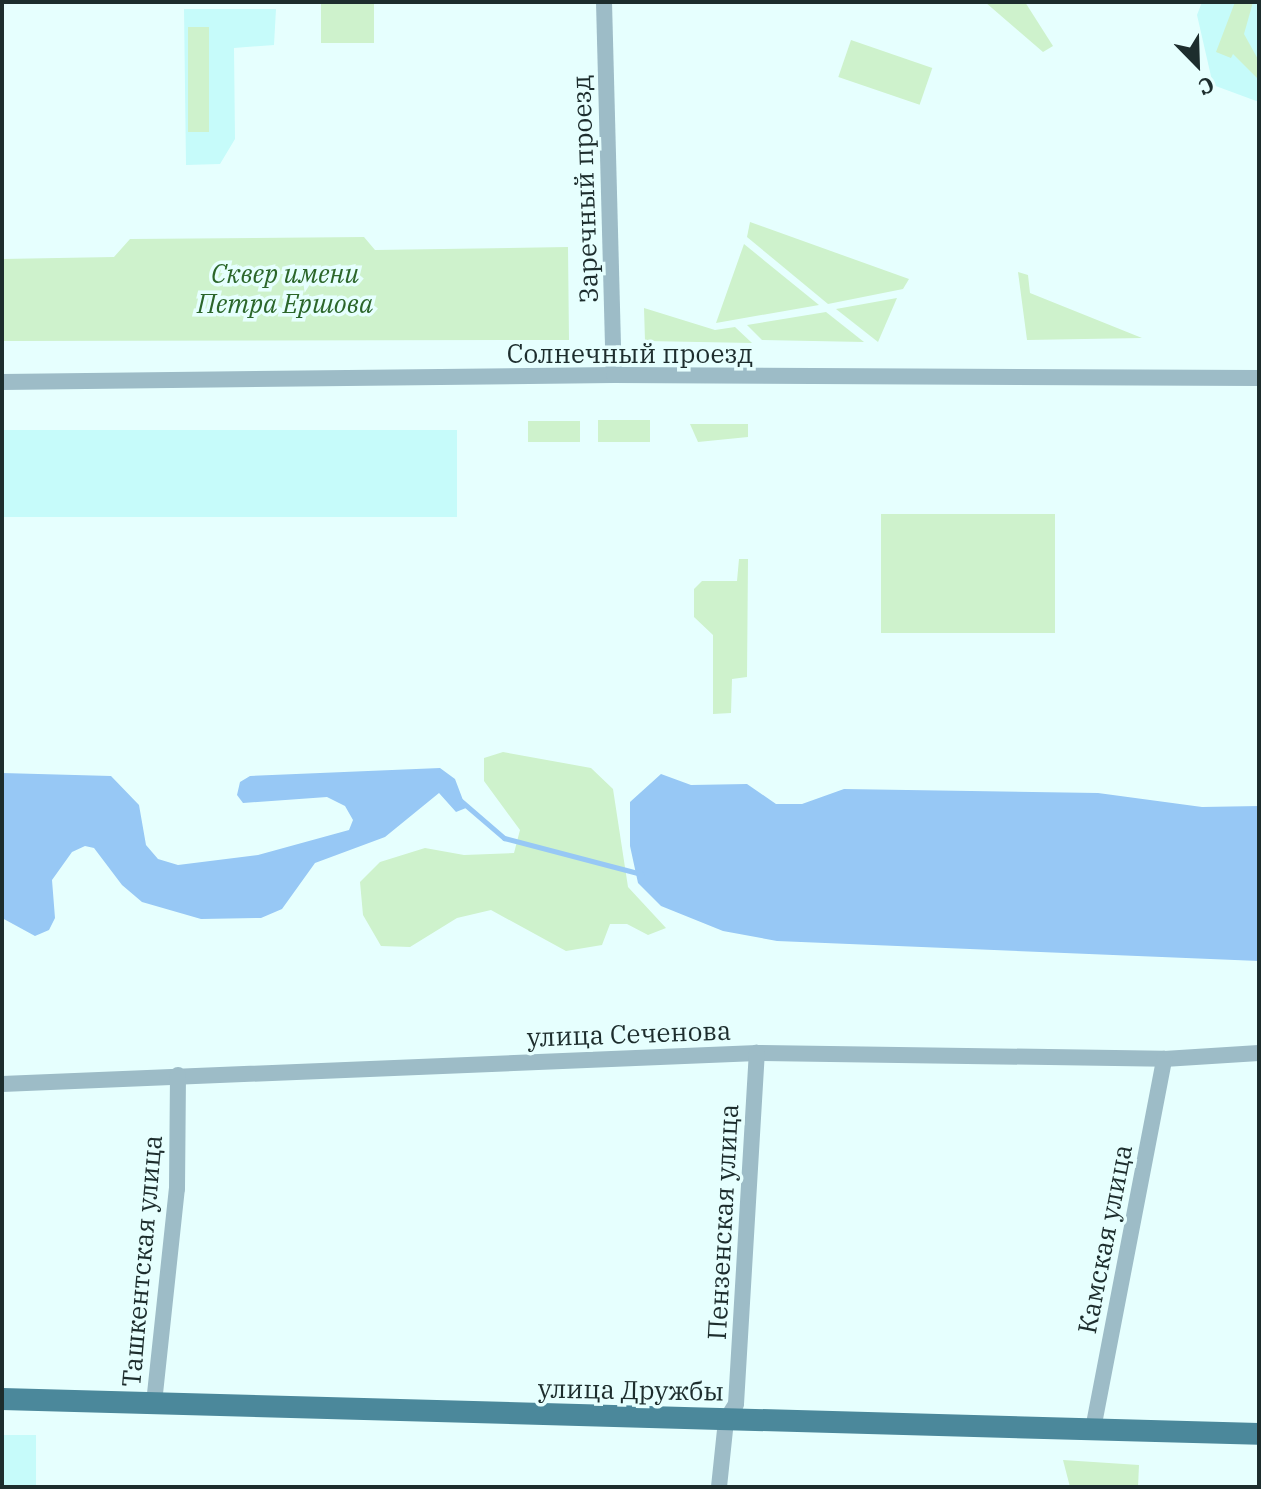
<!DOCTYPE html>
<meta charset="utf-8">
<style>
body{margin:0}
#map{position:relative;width:1261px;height:1489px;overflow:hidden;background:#e6fffe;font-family:"IBM Plex Serif",serif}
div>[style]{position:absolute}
.built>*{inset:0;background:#c6fbfa;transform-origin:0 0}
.green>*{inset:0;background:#cef2cc;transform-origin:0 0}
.water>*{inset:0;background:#97c8f5}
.stream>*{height:5px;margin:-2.5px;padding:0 2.5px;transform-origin:2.5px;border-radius:2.5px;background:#97c8f5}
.minor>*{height:16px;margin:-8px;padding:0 8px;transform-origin:8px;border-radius:8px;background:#9dbcc7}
.major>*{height:22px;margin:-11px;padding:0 11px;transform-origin:11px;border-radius:11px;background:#4b889b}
span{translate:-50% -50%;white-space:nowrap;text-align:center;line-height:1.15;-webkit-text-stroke:7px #e6fffe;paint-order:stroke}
.street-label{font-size:26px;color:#1d2d2d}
.park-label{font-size:26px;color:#2b662a;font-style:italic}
.frame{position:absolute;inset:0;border:4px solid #1d2d2d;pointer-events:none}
.north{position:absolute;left:1157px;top:24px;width:80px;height:80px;-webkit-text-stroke:6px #e6fffe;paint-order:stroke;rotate:157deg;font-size:22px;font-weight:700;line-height:32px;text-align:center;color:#1d2d2d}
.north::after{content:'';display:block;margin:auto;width:28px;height:36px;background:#1d2d2d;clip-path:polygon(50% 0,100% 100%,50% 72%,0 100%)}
</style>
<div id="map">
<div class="built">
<div style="clip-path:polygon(1202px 2px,1259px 2px,1259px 102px,1213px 85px,1197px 15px)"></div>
<div style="clip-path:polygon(184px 9px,276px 9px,274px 45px,234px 48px,235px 139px,220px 164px,186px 165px)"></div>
<div style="left:457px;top:430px;width:87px;height:455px;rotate:90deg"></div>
<div style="left:2px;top:1435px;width:34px;height:52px"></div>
</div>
<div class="green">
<div style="left:321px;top:2px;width:53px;height:41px"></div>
<div style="clip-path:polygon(985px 2px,1025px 2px,1053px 46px,1043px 52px)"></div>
<div style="clip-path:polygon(1235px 2px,1253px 2px,1244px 34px,1259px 61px,1259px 80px,1233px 54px,1231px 58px,1216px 52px)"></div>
<div style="left:188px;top:27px;width:21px;height:105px"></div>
<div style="left:851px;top:40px;width:86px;height:39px;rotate:19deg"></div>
<div style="clip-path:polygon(750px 222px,909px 279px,903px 289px,828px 304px,747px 237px)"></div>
<div style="clip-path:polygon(364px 237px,375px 250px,568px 247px,569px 340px,2px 341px,2px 259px,114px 257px,130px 239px)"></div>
<div style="clip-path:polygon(744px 244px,819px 305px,716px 323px)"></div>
<div style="clip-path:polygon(1018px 272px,1028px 275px,1030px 293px,1142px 338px,1027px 340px)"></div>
<div style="clip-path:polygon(897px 298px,878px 342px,836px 309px)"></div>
<div style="clip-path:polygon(644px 308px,715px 330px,735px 327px,752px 343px,645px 341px)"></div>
<div style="clip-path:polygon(826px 312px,864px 342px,762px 340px,747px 325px)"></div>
<div style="left:598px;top:420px;width:52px;height:22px"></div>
<div style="left:580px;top:421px;width:21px;height:52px;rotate:90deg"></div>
<div style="clip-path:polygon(690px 424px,748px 424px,748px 437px,698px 442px)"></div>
<div style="left:881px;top:514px;width:174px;height:119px"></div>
<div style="clip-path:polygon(739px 559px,748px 559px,747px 677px,732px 679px,731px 713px,713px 714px,713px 635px,694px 617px,694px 589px,702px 581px,737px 581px)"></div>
<div style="clip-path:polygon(503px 752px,591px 768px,613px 789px,628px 887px,666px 928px,648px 935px,627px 924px,610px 924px,602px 945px,566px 951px,491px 910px,457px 918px,410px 947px,381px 946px,363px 915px,360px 882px,380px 862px,425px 848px,464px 855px,514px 853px,520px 830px,484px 781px,484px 758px)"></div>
<div style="clip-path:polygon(1063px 1460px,1139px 1465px,1138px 1487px,1070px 1487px)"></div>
</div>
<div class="water">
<div style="clip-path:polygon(440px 768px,455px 779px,466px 808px,456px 812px,439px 793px,385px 837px,315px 863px,282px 909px,261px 918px,201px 919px,142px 902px,122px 885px,94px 848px,85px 846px,72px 852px,52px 880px,55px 918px,49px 930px,35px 936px,2px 918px,2px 773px,111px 776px,139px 805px,146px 845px,158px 859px,178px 865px,258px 855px,349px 830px,353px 820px,345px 806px,327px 797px,243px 803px,237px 795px,240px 782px,250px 776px)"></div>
<div style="clip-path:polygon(661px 774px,691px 785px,747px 784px,776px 804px,802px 804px,844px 789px,1098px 793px,1202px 807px,1259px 806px,1259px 961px,777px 941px,723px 931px,661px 906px,638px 883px,630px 846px,630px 802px)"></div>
</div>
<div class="stream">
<div style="left:461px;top:801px;width:57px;rotate:40.7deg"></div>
<div style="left:504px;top:838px;width:142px;rotate:14.7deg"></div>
</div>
<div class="minor">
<div style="left:604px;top:2px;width:373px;rotate:88.5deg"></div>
<div style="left:2px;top:382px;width:612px;rotate:-0.66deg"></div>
<div style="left:614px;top:375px;width:645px;rotate:0.27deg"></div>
<div style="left:2px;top:1084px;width:756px;rotate:-2.35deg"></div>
<div style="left:757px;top:1053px;width:407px;rotate:0.8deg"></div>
<div style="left:1164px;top:1059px;width:95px;rotate:-3.6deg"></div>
<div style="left:154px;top:1403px;width:215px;rotate:-83.9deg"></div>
<div style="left:177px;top:1189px;width:114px;rotate:-89.5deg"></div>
<div style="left:1093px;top:1429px;width:377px;rotate:-79.1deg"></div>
<div style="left:719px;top:1487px;width:67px;rotate:-84deg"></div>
<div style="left:726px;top:1420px;width:19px;rotate:-58deg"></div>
<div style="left:736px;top:1404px;width:352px;rotate:-86.6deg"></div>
</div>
<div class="major">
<div style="left:2px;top:1399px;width:1257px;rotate:1.59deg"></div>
</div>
<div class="street-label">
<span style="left:585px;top:189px;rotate:-92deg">Заречный проезд</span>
<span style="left:630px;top:354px">Солнечный проезд</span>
<span style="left:629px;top:1034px;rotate:-2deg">улица Сеченова</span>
<span style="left:723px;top:1222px;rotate:-87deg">Пензенская улица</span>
<span style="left:1105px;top:1239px;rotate:-79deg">Камская улица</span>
<span style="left:142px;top:1261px;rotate:-85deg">Ташкентская улица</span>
<span style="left:631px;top:1390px;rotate:1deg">улица Дружбы</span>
</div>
<div class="park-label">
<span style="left:285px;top:289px">Сквер имени<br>Петра Ершова</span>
</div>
<div class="frame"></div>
<div class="north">С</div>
</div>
